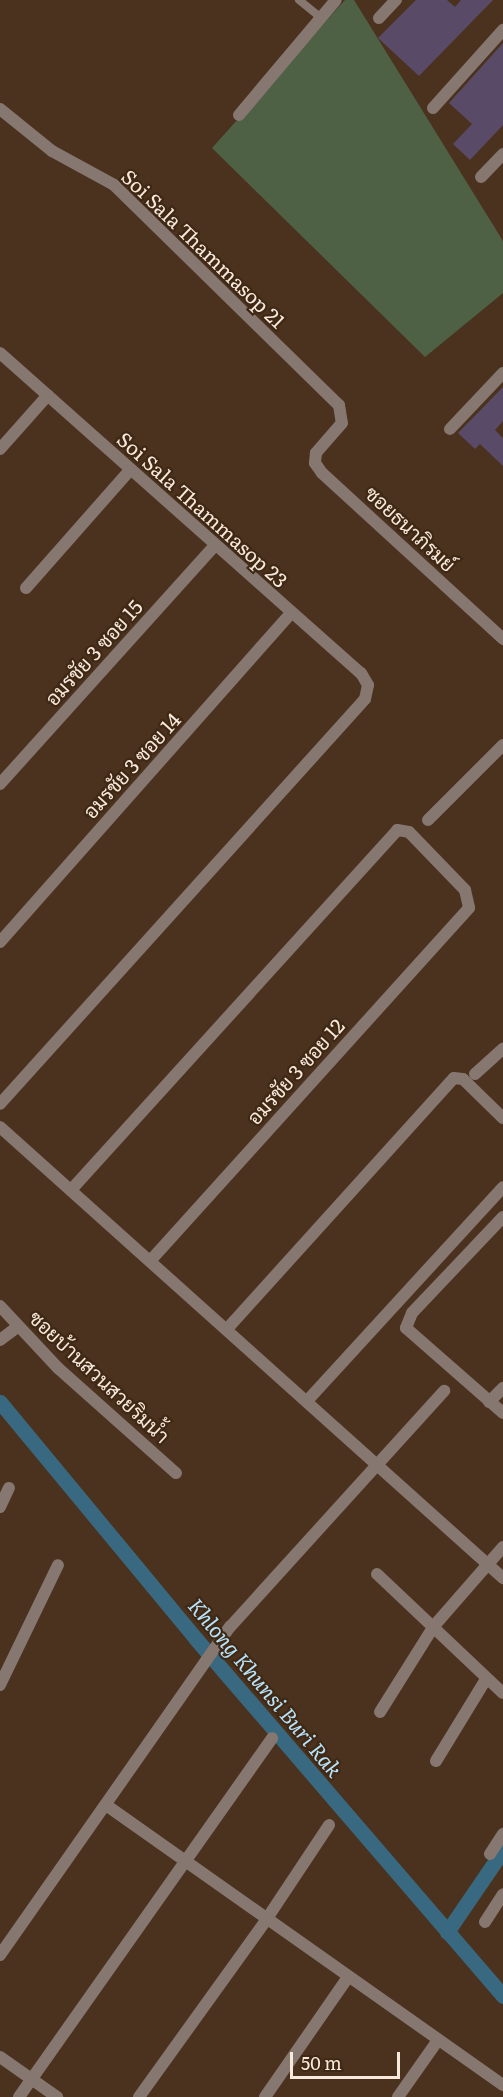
<!DOCTYPE html>
<meta charset="utf-8">
<style>
body{margin:0}
#map{position:relative;width:503px;height:2097px;overflow:hidden;background:#4a321e;font-family:Literata,Sarabun,serif}
div>[style]{position:absolute}
.green>*{inset:0;background:#4f6145}
.canal>*{height:15px;margin:-7.5px;padding:0 7.5px;transform-origin:7.5px;border-radius:7.5px;background:#396980}
.building>*{inset:0;background:#594b67}
.service>*{height:8px;margin:-4px;padding:0 4px;transform-origin:4px;border-radius:4px;background:#867770}
.minor>*{height:12px;margin:-6px;padding:0 6px;transform-origin:6px;border-radius:6px;background:#867770}
span{translate:-50% -50%;white-space:nowrap;text-align:center;line-height:1.15;-webkit-text-stroke:4.5px #3f2814;paint-order:stroke}
.street-label{font-size:20px;color:#f8e9dc}
.water-label{font-size:21px;color:#b7e3fb;font-style:italic}
.scale{position:absolute;left:290px;top:2052px;width:110px;height:27px;box-sizing:border-box;border:3px solid #f8e9dc;border-top:0;padding-left:8px;font-size:18px;line-height:21px;white-space:nowrap;color:#f8e9dc;-webkit-text-stroke:4px #3f2814;paint-order:stroke}
</style>
<div id="map">
<div class="green">
<div style="clip-path:polygon(345px 0,354px 0,503px 241px,503px 293px,425px 357px,212px 148px)"></div>
</div>
<div class="canal">
<div style="left:0;top:1402px;width:308px;rotate:50.4deg"></div>
<div style="left:196px;top:1639px;width:471px;rotate:49.3deg"></div>
<div style="left:447px;top:1932px;width:99px;rotate:-55.7deg"></div>
</div>
<div class="building">
<div style="clip-path:polygon(416px 0,447px 0,455px 7px,461px 0,493px 0,419px 76px,378px 38px)"></div>
<div style="clip-path:polygon(503px 43px,503px 125px,470px 160px,453px 144px,472px 124px,449px 103px)"></div>
<div style="clip-path:polygon(503px 387px,503px 421px,495px 430px,503px 438px,503px 466px,480px 444px,475px 449px,458px 433px)"></div>
</div>
<div class="service">
<div style="left:299px;top:0;width:28px;rotate:39deg"></div>
</div>
<div class="minor">
<div style="left:379px;top:18px;width:25px;rotate:-47deg"></div>
<div style="left:433px;top:108px;width:105px;rotate:-48.1deg"></div>
<div style="left:0;top:109px;width:67px;rotate:38.9deg"></div>
<div style="left:52px;top:151px;width:71px;rotate:28.7deg"></div>
<div style="left:114px;top:185px;width:315px;rotate:44.4deg"></div>
<div style="left:339px;top:405px;width:18px;rotate:81deg"></div>
<div style="left:342px;top:423px;width:40px;rotate:131deg"></div>
<div style="left:316px;top:453px;width:10px;rotate:96deg"></div>
<div style="left:315px;top:463px;width:12px;rotate:55deg"></div>
<div style="left:322px;top:473px;width:246px;rotate:42.5deg"></div>
<div style="left:239px;top:115px;width:150px;rotate:-49.9deg"></div>
<div style="left:481px;top:177px;width:32px;rotate:-46deg"></div>
<div style="left:0;top:353px;width:482px;rotate:41.6deg"></div>
<div style="left:361px;top:673px;width:14px;rotate:60deg"></div>
<div style="left:368px;top:685px;width:14px;rotate:102deg"></div>
<div style="left:365px;top:699px;width:545px;rotate:132.03deg"></div>
<div style="left:450px;top:429px;width:77px;rotate:-46.6deg"></div>
<div style="left:0;top:449px;width:72px;rotate:-48.4deg"></div>
<div style="left:26px;top:588px;width:156px;rotate:-48.6deg"></div>
<div style="left:0;top:784px;width:321px;rotate:-48deg"></div>
<div style="left:428px;top:820px;width:106px;rotate:-45deg"></div>
<div style="left:0;top:942px;width:439px;rotate:-48.5deg"></div>
<div style="left:475px;top:1074px;width:38px;rotate:-42deg"></div>
<div style="left:0;top:1127px;width:676px;rotate:41.88deg"></div>
<div style="left:71px;top:1190px;width:486px;rotate:-47.8deg"></div>
<div style="left:397px;top:830px;width:12px;rotate:9deg"></div>
<div style="left:409px;top:832px;width:81px;rotate:46deg"></div>
<div style="left:465px;top:890px;width:18px;rotate:77deg"></div>
<div style="left:469px;top:908px;width:474px;rotate:132.1deg"></div>
<div style="left:503px;top:1217px;width:132px;rotate:133.5deg"></div>
<div style="left:412px;top:1313px;width:16px;rotate:112deg"></div>
<div style="left:406px;top:1328px;width:129px;rotate:41.2deg"></div>
<div style="left:0;top:1306px;width:85px;rotate:46.9deg"></div>
<div style="left:58px;top:1368px;width:158px;rotate:41.7deg"></div>
<div style="left:227px;top:1329px;width:338px;rotate:-47.9deg"></div>
<div style="left:454px;top:1078px;width:9px;rotate:6deg"></div>
<div style="left:463px;top:1079px;width:56px;rotate:44.3deg"></div>
<div style="left:0;top:1340px;width:21px;rotate:-37deg"></div>
<div style="left:307px;top:1401px;width:290px;rotate:-47.5deg"></div>
<div style="left:489px;top:1402px;width:20px;rotate:-45deg"></div>
<div style="left:0;top:1507px;width:21px;rotate:-65deg"></div>
<div style="left:377px;top:1574px;width:173px;rotate:43.4deg"></div>
<div style="left:0;top:1685px;width:133px;rotate:-64.2deg"></div>
<div style="left:380px;top:1712px;width:102px;rotate:-57.9deg"></div>
<div style="left:434px;top:1626px;width:105px;rotate:-48.9deg"></div>
<div style="left:436px;top:1761px;width:96px;rotate:-58.6deg"></div>
<div style="left:106px;top:1805px;width:486px;rotate:35.2deg"></div>
<div style="left:490px;top:1854px;width:24px;rotate:-57deg"></div>
<div style="left:485px;top:1922px;width:33px;rotate:-57deg"></div>
<div style="left:0;top:1955px;width:401px;rotate:-55deg"></div>
<div style="left:230px;top:1627px;width:319px;rotate:-47.8deg"></div>
<div style="left:0;top:2057px;width:70px;rotate:35.1deg"></div>
<div style="left:19px;top:2097px;width:439px;rotate:-54.8deg"></div>
<div style="left:139px;top:2097px;width:218px;rotate:-54.3deg"></div>
<div style="left:266px;top:1920px;width:114px;rotate:-56.4deg"></div>
<div style="left:265px;top:2097px;width:146px;rotate:-55.3deg"></div>
<div style="left:398px;top:2097px;width:70px;rotate:-54.9deg"></div>
</div>
<div class="street-label">
<span style="left:204px;top:248px;rotate:44deg">Soi Sala Thammasop 21</span>
<span style="left:203px;top:509px;rotate:42deg">Soi Sala Thammasop 23</span>
<span style="left:411px;top:528px;rotate:43deg">ซอยธนาภิรมย์</span>
<span style="left:93px;top:652px;rotate:-48deg">อมรชัย 3 ซอย 15</span>
<span style="left:131px;top:765px;rotate:-48deg">อมรชัย 3 ซอย 14</span>
<span style="left:295px;top:1071px;rotate:-48deg">อมรชัย 3 ซอย 12</span>
<span style="left:100px;top:1376px;rotate:43deg">ซอยบ้านสวนสวยริมน้ำ</span>
</div>
<div class="water-label">
<span style="left:266px;top:1687px;rotate:50deg">Khlong Khunsi Buri Rak</span>
</div>
<div class="scale">50 m</div>
</div>
